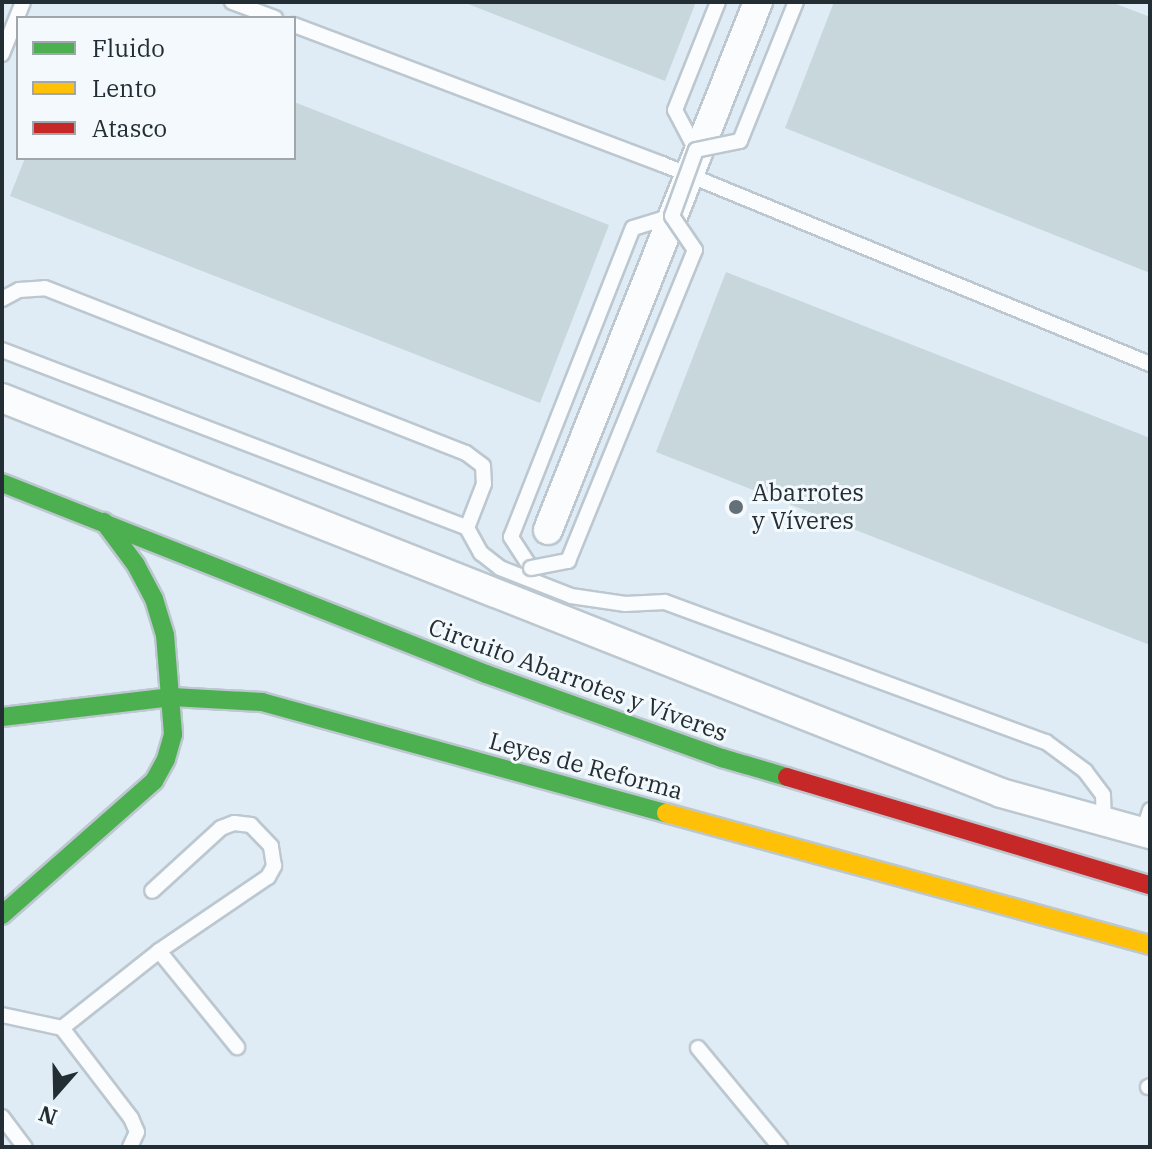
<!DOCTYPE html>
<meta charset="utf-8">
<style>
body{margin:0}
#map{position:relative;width:1152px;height:1149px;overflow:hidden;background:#dfecf5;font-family:"IBM Plex Serif",serif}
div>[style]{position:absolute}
.building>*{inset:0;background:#c7d7dc}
.roads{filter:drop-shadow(2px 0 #bcc7cf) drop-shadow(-2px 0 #bcc7cf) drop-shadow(0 2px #bcc7cf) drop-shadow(0 -2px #bcc7cf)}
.lane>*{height:14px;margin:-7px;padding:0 7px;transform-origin:7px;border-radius:7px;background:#fafcfe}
.street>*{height:28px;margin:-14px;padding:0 14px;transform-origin:14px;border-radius:14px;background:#fafcfe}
.fast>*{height:18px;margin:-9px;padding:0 9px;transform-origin:9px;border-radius:9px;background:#4caf50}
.slow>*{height:18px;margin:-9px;padding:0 9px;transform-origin:9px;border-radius:9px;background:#ffc107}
.jam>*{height:18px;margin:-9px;padding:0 9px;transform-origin:9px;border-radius:9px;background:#c62828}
.bridges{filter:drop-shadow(2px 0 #bcc7cf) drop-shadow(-2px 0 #bcc7cf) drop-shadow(0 2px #bcc7cf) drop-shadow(0 -2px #bcc7cf)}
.lane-bridge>*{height:14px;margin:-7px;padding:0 7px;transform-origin:7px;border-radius:7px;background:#fafcfe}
.dots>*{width:22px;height:22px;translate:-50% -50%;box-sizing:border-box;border:4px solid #f3f9fc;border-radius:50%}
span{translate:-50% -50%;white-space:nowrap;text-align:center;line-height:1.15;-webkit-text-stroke:6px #f3f9fc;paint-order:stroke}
.poi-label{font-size:24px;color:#222d34}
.left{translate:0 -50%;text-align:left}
.street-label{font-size:24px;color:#222d34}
.frame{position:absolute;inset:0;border:4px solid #222d34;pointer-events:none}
.legend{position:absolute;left:16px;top:16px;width:280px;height:144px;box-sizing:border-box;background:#f3f9fc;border:2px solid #9fa7ac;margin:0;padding:10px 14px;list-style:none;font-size:24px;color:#222d34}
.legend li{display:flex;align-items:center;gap:16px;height:40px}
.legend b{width:40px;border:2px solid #9fa7ac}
.north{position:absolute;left:16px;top:1053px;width:80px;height:80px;-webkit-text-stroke:6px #f3f9fc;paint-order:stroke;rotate:200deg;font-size:22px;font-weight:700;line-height:32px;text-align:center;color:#222d34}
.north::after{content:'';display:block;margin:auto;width:28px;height:36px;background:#222d34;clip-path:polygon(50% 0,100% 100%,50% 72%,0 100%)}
</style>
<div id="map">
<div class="building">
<div style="clip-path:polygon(463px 2px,696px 2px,665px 81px)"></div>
<div style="clip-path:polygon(834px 2px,1111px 2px,1150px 17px,1150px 273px,785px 128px)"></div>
<div style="clip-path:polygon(294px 102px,609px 225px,540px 403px,10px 196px,25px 158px,294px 158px)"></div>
<div style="clip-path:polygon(726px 272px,1150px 438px,1150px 645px,656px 452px)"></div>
</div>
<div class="roads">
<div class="lane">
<div style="left:232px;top:2px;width:46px;rotate:20.4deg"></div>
<div style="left:294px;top:25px;width:393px;rotate:20.7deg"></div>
<div style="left:662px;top:164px;width:527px;rotate:22.29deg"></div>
<div style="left:2px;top:54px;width:56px;rotate:-68deg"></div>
<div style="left:696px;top:150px;width:45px;rotate:-117.7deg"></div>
<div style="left:675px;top:110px;width:116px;rotate:-68.3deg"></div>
<div style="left:2px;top:299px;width:19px;rotate:-28deg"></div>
<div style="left:19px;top:290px;width:26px;rotate:-4deg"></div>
<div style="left:45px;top:288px;width:452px;rotate:21.4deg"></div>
<div style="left:466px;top:453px;width:21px;rotate:37deg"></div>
<div style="left:483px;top:466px;width:18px;rotate:87deg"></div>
<div style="left:484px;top:484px;width:47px;rotate:111.1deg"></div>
<div style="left:467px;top:528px;width:29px;rotate:61deg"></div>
<div style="left:481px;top:553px;width:24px;rotate:38deg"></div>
<div style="left:500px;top:568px;width:76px;rotate:21.5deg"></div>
<div style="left:571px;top:596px;width:55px;rotate:8.4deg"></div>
<div style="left:625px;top:604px;width:40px;rotate:-2.9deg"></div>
<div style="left:665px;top:602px;width:406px;rotate:20.2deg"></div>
<div style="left:1046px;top:742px;width:49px;rotate:36.6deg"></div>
<div style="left:1085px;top:771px;width:30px;rotate:53deg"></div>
<div style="left:1103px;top:795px;width:27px;rotate:88deg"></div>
<div style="left:2px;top:350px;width:498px;rotate:20.9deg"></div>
<div style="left:531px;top:568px;width:37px;rotate:-123deg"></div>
<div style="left:511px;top:537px;width:332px;rotate:-68.5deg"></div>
<div style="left:633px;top:228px;width:41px;rotate:-17.1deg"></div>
<div style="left:1143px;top:832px;width:23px;rotate:-72deg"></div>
<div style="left:159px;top:951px;width:124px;rotate:50.9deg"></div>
<div style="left:2px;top:1015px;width:61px;rotate:12.2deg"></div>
<div style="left:62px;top:1028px;width:124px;rotate:-38.4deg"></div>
<div style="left:159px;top:951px;width:132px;rotate:-34.2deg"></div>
<div style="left:268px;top:877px;width:13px;rotate:-61deg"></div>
<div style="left:274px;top:866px;width:20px;rotate:-99deg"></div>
<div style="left:271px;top:846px;width:29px;rotate:-134deg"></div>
<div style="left:251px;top:825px;width:17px;rotate:-173deg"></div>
<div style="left:234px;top:823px;width:14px;rotate:159deg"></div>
<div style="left:221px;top:828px;width:93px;rotate:137.6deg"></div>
<div style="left:62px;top:1028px;width:113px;rotate:52.5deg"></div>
<div style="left:131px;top:1118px;width:15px;rotate:67deg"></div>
<div style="left:137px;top:1132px;width:17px;rotate:115deg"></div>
<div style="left:698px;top:1048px;width:129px;rotate:50.4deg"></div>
<div style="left:1148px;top:1087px;width:2px;rotate:-27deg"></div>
<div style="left:2px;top:1117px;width:38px;rotate:53deg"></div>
</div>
<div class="street">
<div style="left:2px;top:398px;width:1074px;rotate:21.57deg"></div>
<div style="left:1001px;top:793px;width:155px;rotate:15.4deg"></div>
<div style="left:548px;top:530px;width:568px;rotate:-68.31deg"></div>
</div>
<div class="fast">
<div style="left:2px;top:483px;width:520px;rotate:21.54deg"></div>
<div style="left:486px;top:674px;width:251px;rotate:19.6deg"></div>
<div style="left:722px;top:758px;width:68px;rotate:16.3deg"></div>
<div style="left:2px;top:717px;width:171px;rotate:-6.7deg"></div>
<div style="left:172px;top:697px;width:90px;rotate:3.2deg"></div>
<div style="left:262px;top:702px;width:419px;rotate:15.4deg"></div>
<div style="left:2px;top:915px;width:203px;rotate:-41.4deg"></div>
<div style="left:154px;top:781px;width:25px;rotate:-61deg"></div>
<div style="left:166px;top:759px;width:26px;rotate:-74deg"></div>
<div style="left:173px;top:734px;width:99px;rotate:-94.6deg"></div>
<div style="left:165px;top:635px;width:38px;rotate:-107deg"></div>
<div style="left:154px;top:599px;width:38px;rotate:-118deg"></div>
<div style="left:136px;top:565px;width:54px;rotate:-126.7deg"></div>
</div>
<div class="slow">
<div style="left:666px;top:813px;width:502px;rotate:15.26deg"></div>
</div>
<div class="jam">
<div style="left:787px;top:777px;width:379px;rotate:16.6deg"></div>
</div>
</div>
<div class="bridges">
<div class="lane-bridge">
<div style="left:531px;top:568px;width:38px;rotate:-11deg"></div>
<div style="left:568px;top:561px;width:336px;rotate:-67.8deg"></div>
<div style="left:695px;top:250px;width:41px;rotate:-124.1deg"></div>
<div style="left:672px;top:216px;width:70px;rotate:-70deg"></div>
<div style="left:696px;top:150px;width:45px;rotate:-11.6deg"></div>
<div style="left:740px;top:141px;width:150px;rotate:-68.1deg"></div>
</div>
</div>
<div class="dots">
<div style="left:736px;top:507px;background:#647078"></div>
</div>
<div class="poi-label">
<span class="left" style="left:752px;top:507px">Abarrotes<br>y Víveres</span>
</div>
<div class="street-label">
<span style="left:578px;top:680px;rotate:20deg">Circuito Abarrotes y Víveres</span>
<span style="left:586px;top:766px;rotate:15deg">Leyes de Reforma</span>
</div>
<div class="frame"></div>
<ul class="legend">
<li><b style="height:10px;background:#4caf50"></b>Fluido</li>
<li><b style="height:10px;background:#ffc107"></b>Lento</li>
<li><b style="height:10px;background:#c62828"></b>Atasco</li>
</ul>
<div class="north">N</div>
</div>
